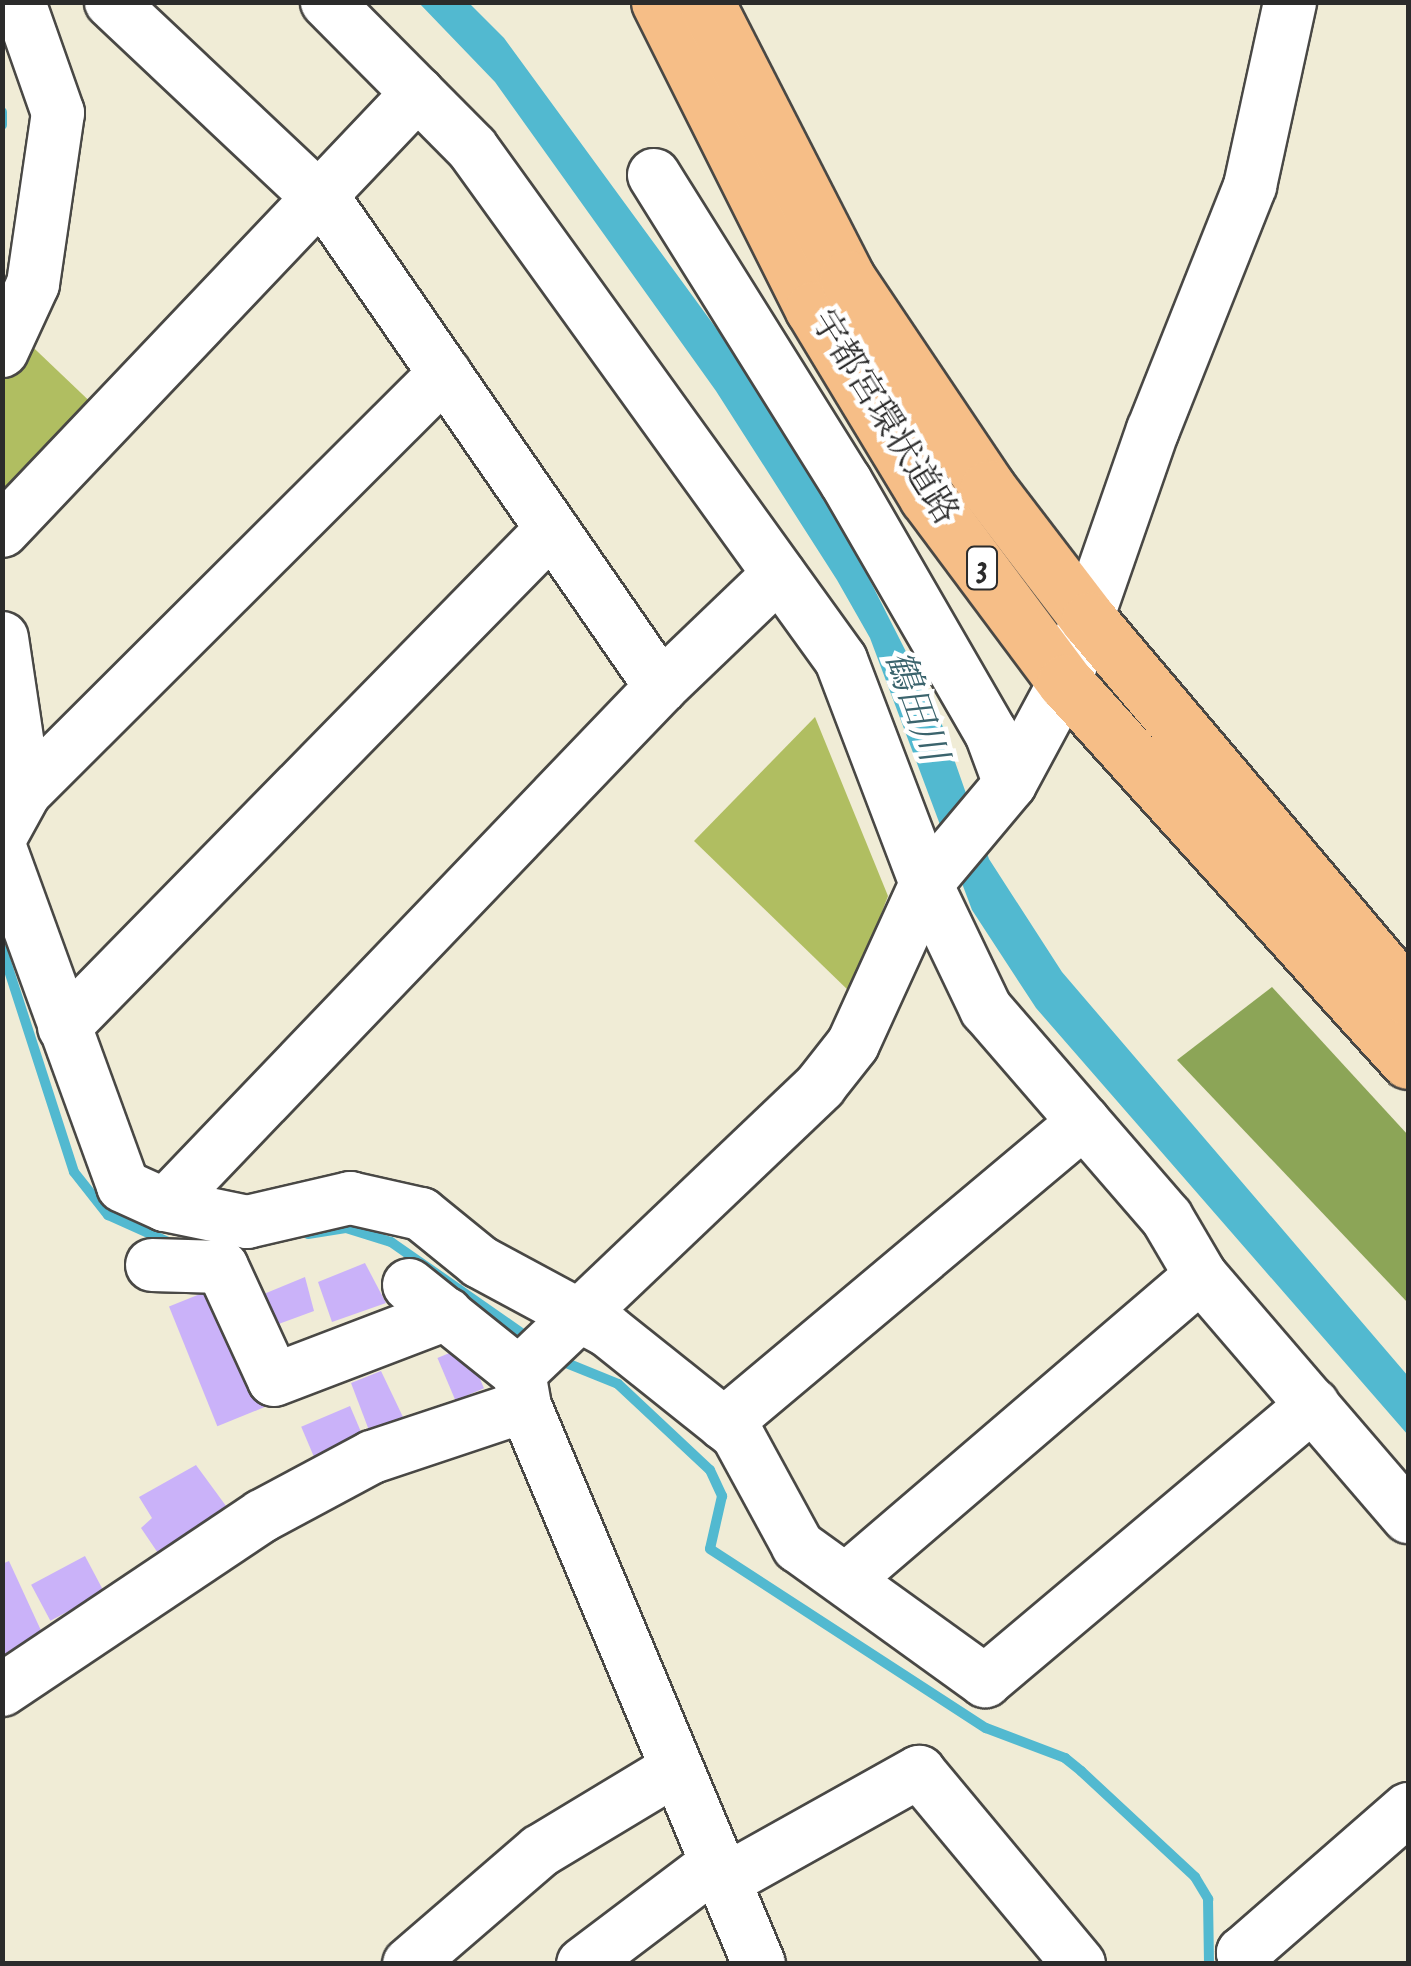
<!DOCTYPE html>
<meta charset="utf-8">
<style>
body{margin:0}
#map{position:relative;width:1411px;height:1966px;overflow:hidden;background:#f0ecd6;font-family:"IM FELL English","Noto Serif JP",serif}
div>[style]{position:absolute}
.green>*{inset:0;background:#b0be61}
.forest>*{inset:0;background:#8ca557}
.water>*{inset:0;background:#52b9d0}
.stream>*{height:10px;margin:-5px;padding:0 5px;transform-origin:5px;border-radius:5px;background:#52b9d0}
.building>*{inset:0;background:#cab2f9;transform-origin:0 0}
.roads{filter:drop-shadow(2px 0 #494845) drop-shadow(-2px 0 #494845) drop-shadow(0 2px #494845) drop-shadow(0 -2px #494845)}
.minor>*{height:52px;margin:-26px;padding:0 26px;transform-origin:26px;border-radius:26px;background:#fff}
.major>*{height:55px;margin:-27.5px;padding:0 27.5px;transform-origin:27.5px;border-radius:27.5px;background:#f6be87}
span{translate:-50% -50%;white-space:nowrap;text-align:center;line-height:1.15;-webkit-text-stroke:9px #fff;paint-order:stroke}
.shield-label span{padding:2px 8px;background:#fff;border:2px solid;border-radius:8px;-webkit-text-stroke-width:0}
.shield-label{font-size:32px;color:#2b2b2b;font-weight:700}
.street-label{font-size:35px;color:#2b2b2b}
.water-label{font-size:38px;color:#3b646d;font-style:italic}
.frame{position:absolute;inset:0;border:5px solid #2b2b2b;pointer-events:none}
</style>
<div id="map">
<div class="green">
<div style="clip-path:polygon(17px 332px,102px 413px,3px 493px,3px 364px)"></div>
<div style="clip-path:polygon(815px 717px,888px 896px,851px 993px,694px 841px)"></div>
</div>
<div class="forest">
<div style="clip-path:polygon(1272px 987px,1408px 1135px,1408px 1303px,1177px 1060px)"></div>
</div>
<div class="water">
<div style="clip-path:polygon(419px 3px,469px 3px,504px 38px,765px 395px,847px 535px,940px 719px,989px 859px,1062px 972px,1408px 1376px,1408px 1435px,1036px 1008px,972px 910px,870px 638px,837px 580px,716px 391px,495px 82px)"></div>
</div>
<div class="stream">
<div style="left:2px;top:112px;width:13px;rotate:90deg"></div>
<div style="left:2px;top:949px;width:234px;rotate:72.1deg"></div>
<div style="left:74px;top:1172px;width:55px;rotate:51.7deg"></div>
<div style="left:108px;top:1215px;width:66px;rotate:24.2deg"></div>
<div style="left:308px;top:1234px;width:38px;rotate:-9deg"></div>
<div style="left:346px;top:1228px;width:47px;rotate:17.3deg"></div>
<div style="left:391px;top:1242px;width:173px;rotate:34.9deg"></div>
<div style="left:554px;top:1358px;width:69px;rotate:22.1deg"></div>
<div style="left:618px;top:1384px;width:126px;rotate:43.1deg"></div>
<div style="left:710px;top:1470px;width:29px;rotate:65deg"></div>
<div style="left:722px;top:1496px;width:54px;rotate:102.8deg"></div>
<div style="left:710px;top:1549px;width:329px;rotate:33deg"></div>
<div style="left:986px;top:1728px;width:85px;rotate:20.8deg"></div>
<div style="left:1065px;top:1758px;width:21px;rotate:39deg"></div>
<div style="left:1081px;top:1771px;width:156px;rotate:42.9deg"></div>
<div style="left:1195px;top:1877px;width:26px;rotate:59deg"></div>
<div style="left:1208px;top:1899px;width:65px;rotate:89.1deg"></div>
</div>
<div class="building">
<div style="clip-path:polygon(365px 1263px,386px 1303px,332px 1322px,318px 1282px)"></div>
<div style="clip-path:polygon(305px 1277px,314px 1311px,265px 1329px,259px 1296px)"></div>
<div style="left:220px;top:1286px;width:129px;height:55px;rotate:68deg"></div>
<div style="left:466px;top:1346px;width:46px;height:31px;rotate:67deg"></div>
<div style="clip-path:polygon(381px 1371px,403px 1417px,370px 1433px,351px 1383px)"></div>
<div style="left:350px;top:1406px;width:38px;height:53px;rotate:67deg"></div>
<div style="clip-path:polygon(196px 1465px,229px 1510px,160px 1556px,141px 1528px,152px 1518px,139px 1497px)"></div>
<div style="left:85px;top:1556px;width:41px;height:61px;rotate:62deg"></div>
<div style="clip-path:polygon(9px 1561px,44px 1637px,2px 1662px,2px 1564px)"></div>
</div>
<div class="roads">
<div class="minor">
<div style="left:111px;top:2px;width:302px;rotate:43.3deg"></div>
<div style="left:331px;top:209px;width:581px;rotate:55.38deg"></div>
<div style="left:327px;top:2px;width:206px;rotate:45.2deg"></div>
<div style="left:472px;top:148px;width:631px;rotate:54.22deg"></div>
<div style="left:841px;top:660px;width:240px;rotate:69.2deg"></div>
<div style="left:926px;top:884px;width:139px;rotate:64.4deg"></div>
<div style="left:986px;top:1009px;width:276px;rotate:49.1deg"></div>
<div style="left:1167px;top:1218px;width:67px;rotate:59.6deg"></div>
<div style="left:1201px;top:1276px;width:318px;rotate:49.3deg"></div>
<div style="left:654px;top:175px;width:362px;rotate:58deg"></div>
<div style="left:846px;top:482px;width:290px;rotate:60deg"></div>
<div style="left:991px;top:733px;width:54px;rotate:69.6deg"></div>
<div style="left:2px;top:351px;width:74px;rotate:-65.2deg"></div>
<div style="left:33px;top:284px;width:173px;rotate:-81.7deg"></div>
<div style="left:58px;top:113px;width:118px;rotate:-109.4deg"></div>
<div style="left:2px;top:531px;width:604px;rotate:-46.48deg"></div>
<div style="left:2px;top:638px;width:156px;rotate:81.5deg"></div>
<div style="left:2px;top:834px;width:48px;rotate:-61.3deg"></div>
<div style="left:25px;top:792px;width:593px;rotate:-44.93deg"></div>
<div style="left:2px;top:853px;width:354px;rotate:70deg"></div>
<div style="left:123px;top:1186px;width:46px;rotate:24.3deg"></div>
<div style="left:165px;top:1205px;width:84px;rotate:11.7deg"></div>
<div style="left:247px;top:1222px;width:106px;rotate:-13.1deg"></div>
<div style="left:350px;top:1198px;width:73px;rotate:12.7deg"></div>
<div style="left:421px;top:1214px;width:76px;rotate:39.1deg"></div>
<div style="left:480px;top:1262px;width:145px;rotate:28.3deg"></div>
<div style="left:608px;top:1331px;width:165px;rotate:38.6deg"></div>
<div style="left:737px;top:1434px;width:128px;rotate:61.4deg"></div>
<div style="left:798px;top:1546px;width:231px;rotate:35.8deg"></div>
<div style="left:985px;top:1681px;width:429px;rotate:-40.1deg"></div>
<div style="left:64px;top:1027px;width:697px;rotate:-45.58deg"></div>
<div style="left:165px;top:1205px;width:717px;rotate:-46.24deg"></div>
<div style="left:661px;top:687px;width:163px;rotate:-43.8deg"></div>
<div style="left:152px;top:1265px;width:70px;rotate:1.6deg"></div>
<div style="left:222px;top:1267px;width:124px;rotate:65.3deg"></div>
<div style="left:274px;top:1380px;width:185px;rotate:-20.9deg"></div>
<div style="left:409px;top:1285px;width:141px;rotate:38.7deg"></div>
<div style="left:525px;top:1406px;width:605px;rotate:67.25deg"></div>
<div style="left:724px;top:1424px;width:470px;rotate:-40deg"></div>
<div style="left:847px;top:1579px;width:466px;rotate:-40.6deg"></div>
<div style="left:2px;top:1690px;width:313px;rotate:-33.8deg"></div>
<div style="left:262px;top:1516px;width:125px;rotate:-28.2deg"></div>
<div style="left:372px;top:1457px;width:161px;rotate:-18.4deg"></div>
<div style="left:525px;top:1406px;width:34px;rotate:-100deg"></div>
<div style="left:519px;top:1373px;width:416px;rotate:-43.6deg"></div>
<div style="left:820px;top:1086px;width:53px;rotate:-51.8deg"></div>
<div style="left:853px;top:1044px;width:176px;rotate:-65.5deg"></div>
<div style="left:926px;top:884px;width:131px;rotate:-50deg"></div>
<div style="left:1010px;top:784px;width:116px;rotate:-61.7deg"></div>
<div style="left:1065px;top:682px;width:267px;rotate:-70.8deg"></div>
<div style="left:1153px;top:430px;width:263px;rotate:-68.3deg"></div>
<div style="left:1250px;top:186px;width:188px;rotate:-77.7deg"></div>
<div style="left:722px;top:1882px;width:226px;rotate:-29.2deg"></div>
<div style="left:919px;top:1772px;width:250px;rotate:50.2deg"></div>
<div style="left:409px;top:1964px;width:173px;rotate:-40.8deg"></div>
<div style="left:540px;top:1851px;width:159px;rotate:-31.1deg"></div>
<div style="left:583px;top:1964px;width:166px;rotate:-37.1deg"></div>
<div style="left:1247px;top:1964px;width:12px;rotate:-110deg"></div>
<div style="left:1243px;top:1953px;width:219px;rotate:-41.1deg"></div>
</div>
<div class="major">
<div style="left:659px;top:2px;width:343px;rotate:63.4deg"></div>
<div style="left:813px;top:309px;width:220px;rotate:58.8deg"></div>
<div style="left:927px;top:497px;width:231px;rotate:53.3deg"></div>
<div style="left:1065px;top:682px;width:511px;rotate:47.85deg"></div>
<div style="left:706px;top:2px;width:310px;rotate:62.9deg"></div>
<div style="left:847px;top:278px;width:253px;rotate:56.1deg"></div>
<div style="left:988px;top:488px;width:166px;rotate:52.6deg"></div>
<div style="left:1089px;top:620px;width:494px;rotate:49.8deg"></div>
</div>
</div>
<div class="shield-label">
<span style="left:982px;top:568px">3</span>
</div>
<div class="street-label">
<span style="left:883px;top:418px;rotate:58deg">宇都宮環状道路</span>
</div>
<div class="water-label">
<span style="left:913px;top:707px;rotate:70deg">鶴田川</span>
</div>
<div class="frame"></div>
</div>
